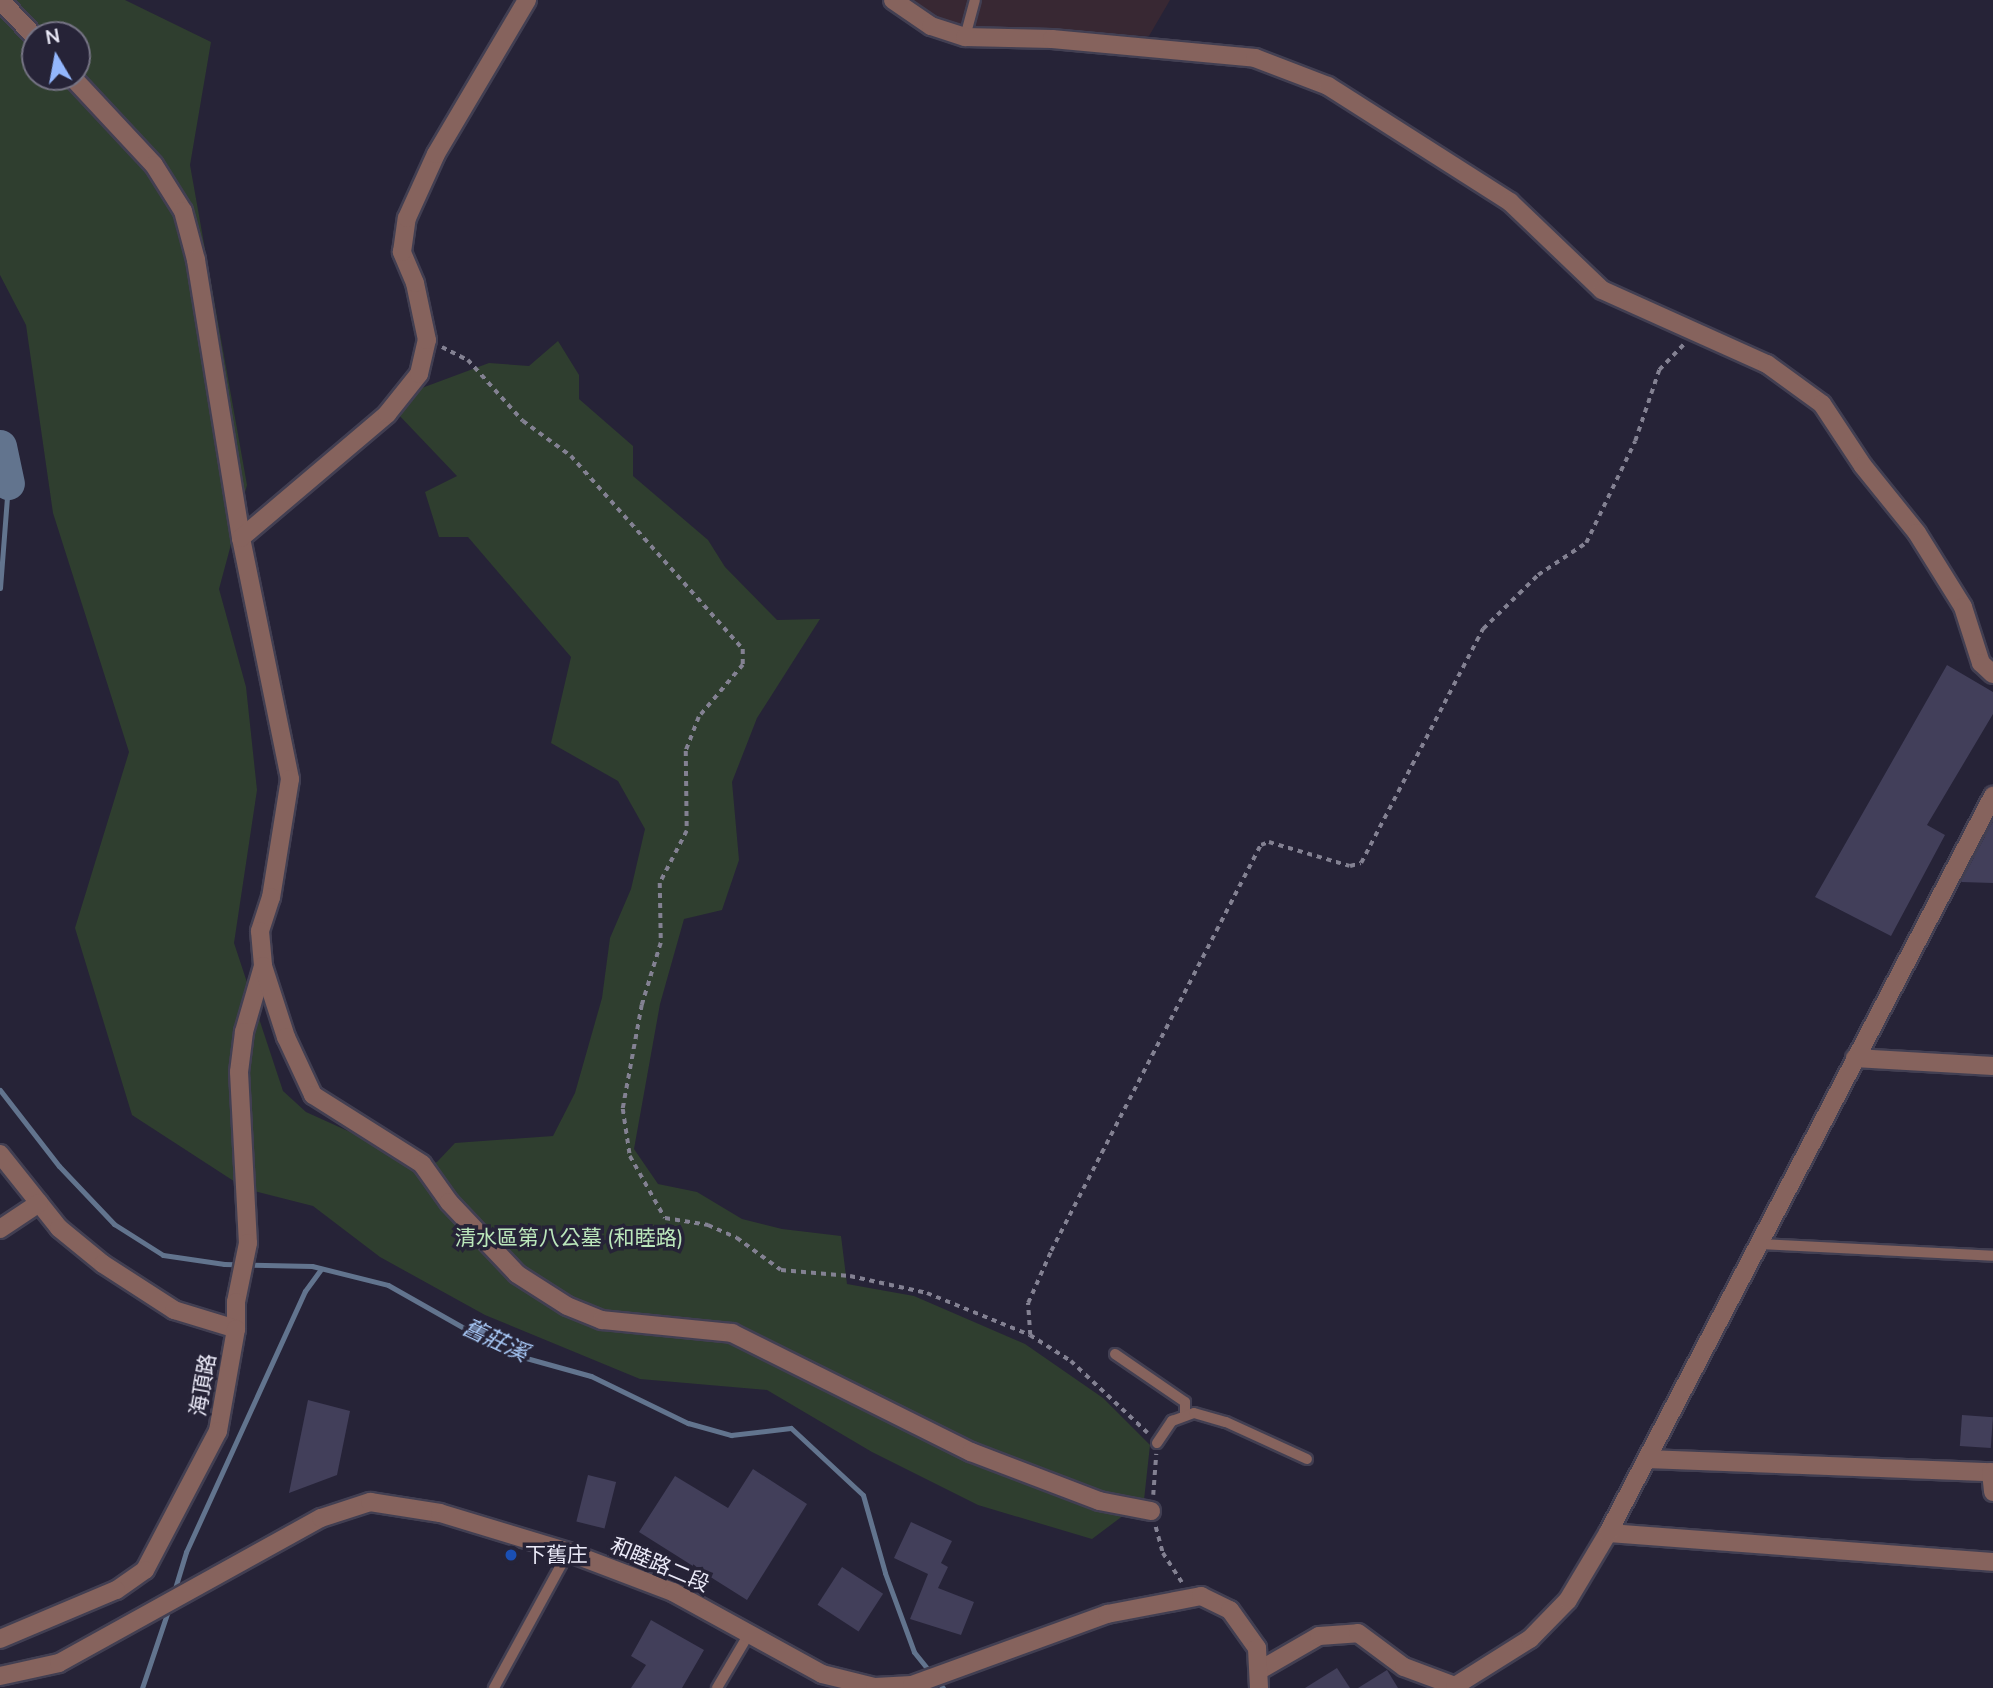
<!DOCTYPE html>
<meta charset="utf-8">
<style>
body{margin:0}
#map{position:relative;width:1993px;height:1688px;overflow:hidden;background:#262337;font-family:"Nunito Sans","Noto Sans TC",sans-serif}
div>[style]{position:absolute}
.commercial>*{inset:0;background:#382833}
.green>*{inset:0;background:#2f3e2f}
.stream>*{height:5px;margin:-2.5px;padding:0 2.5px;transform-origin:2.5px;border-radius:2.5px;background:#62748e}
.river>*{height:33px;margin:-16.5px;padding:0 16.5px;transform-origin:16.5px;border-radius:16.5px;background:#62748e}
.building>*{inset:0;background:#423f5a;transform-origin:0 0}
.path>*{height:3.5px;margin-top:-1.75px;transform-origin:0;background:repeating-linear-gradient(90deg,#838192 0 5px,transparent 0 10px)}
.roads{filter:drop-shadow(2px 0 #423f52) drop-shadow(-2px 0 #423f52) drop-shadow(0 2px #423f52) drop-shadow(0 -2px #423f52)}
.service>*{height:10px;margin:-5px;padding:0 5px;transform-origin:5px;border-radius:5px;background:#86635d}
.minor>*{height:18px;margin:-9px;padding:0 9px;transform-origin:9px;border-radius:9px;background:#86635d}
.tertiary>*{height:18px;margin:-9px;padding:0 9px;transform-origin:9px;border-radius:9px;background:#86635d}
.dots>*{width:19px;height:19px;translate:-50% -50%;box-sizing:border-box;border:4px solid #262337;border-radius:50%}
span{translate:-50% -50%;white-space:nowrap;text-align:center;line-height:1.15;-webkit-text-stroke:7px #262337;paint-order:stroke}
.park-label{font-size:21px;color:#bbe7bb}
.street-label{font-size:21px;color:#ebeaf8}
.poi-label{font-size:21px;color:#ebeaf8}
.left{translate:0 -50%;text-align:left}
.water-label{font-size:23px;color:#a9caf9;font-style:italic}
.north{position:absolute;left:21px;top:21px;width:70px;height:70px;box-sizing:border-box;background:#262337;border:2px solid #757384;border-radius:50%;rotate:350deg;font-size:19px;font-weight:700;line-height:28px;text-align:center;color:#ebeaf8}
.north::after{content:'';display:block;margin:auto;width:24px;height:32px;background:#93b7fd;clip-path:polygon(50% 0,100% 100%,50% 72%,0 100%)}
</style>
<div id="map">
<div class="commercial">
<div style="clip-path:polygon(902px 0,1170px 0,1149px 36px,945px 33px)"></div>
</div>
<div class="green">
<div style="clip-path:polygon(evenodd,0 0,125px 0,211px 42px,190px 165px,247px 485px,219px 589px,246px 687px,257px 790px,234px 943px,283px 1091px,306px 1112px,381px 1146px,414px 1170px,437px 1162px,455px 1143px,553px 1136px,575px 1093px,602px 998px,610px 938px,631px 889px,645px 829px,618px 781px,551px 743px,571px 657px,468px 537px,439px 537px,425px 492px,457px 476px,396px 412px,403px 395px,489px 363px,529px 366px,558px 341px,579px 375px,579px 399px,633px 446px,633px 476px,708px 540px,725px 567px,777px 620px,820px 619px,757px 718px,732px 782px,739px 860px,722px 910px,684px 919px,660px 1004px,634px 1149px,658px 1184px,697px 1192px,742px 1219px,782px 1229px,841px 1236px,847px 1284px,914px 1296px,1025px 1344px,1103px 1398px,1150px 1445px,1144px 1500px,1092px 1539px,978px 1505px,872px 1452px,767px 1390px,640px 1379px,485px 1315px,380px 1257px,313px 1206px,246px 1189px,132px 1115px,75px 928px,129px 752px,53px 513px,26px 325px,0 275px,0 0,35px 35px,77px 35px,77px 77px,35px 77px,35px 35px)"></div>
</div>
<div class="stream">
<div style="left:0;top:588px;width:105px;rotate:-85.6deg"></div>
<div style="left:0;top:1090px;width:96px;rotate:52.2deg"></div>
<div style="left:59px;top:1166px;width:80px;rotate:46.5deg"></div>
<div style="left:114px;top:1224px;width:58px;rotate:32.3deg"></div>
<div style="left:163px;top:1255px;width:62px;rotate:8.4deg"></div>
<div style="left:224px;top:1264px;width:88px;rotate:1.3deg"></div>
<div style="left:312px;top:1266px;width:78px;rotate:14deg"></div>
<div style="left:388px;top:1285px;width:138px;rotate:29.5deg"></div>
<div style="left:508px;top:1353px;width:86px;rotate:15.5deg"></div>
<div style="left:591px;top:1376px;width:108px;rotate:25.9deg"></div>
<div style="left:688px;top:1423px;width:45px;rotate:15.6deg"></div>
<div style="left:731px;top:1435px;width:60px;rotate:-6.7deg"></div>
<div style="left:791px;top:1428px;width:98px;rotate:42.9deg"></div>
<div style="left:863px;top:1495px;width:81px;rotate:74.2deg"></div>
<div style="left:885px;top:1573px;width:84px;rotate:69.8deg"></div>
<div style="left:914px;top:1652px;width:46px;rotate:51.1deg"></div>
<div style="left:173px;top:1595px;width:45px;rotate:-73.2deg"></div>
<div style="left:186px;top:1552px;width:287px;rotate:-65.5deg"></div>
<div style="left:305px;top:1291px;width:27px;rotate:-54deg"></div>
<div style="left:142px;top:1688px;width:84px;rotate:-71.4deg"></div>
</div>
<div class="river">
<div style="left:0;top:446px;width:38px;rotate:78deg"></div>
</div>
<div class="building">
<div style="clip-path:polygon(1947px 665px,1993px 692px,1993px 714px,1927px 825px,1945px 835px,1891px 936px,1815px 897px)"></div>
<div style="clip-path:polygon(1993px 821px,1993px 883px,1961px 882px)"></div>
<div style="clip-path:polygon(308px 1400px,350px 1411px,337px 1475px,289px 1493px)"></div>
<div style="left:1962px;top:1415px;width:31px;height:31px;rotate:4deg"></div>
<div style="clip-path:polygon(753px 1469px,807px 1504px,747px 1600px,639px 1532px,675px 1476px,728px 1508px)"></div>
<div style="left:588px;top:1475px;width:29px;height:48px;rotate:14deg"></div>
<div style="clip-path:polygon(911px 1522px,952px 1541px,941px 1563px,948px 1567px,938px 1588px,974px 1602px,961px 1635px,910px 1619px,928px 1574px,894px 1558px)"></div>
<div style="left:842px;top:1567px;width:49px;height:45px;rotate:33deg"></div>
<div style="clip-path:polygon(651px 1620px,704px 1650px,682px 1688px,631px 1688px,646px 1665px,631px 1656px)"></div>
<div style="clip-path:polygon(1337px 1668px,1350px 1688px,1305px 1688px)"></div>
<div style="clip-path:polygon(1387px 1670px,1398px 1688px,1358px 1688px)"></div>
</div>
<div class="path">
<div style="left:442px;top:347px;width:29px;rotate:27deg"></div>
<div style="left:468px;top:360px;width:82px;rotate:48deg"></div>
<div style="left:523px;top:421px;width:59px;rotate:36.1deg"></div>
<div style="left:571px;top:456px;width:259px;rotate:48.3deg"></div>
<div style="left:743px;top:649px;width:16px;rotate:90deg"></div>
<div style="left:743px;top:665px;width:68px;rotate:130.2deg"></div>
<div style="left:699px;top:717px;width:36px;rotate:111deg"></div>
<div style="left:686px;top:751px;width:80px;rotate:89.3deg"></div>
<div style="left:687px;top:831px;width:59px;rotate:117.4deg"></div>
<div style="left:660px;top:883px;width:60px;rotate:89deg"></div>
<div style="left:661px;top:943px;width:65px;rotate:107deg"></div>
<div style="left:642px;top:1005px;width:106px;rotate:100.4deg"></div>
<div style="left:623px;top:1109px;width:48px;rotate:81.5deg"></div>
<div style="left:630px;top:1156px;width:71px;rotate:60.6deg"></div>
<div style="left:665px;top:1218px;width:44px;rotate:9.2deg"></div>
<div style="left:708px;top:1225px;width:32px;rotate:24deg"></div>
<div style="left:737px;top:1238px;width:54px;rotate:36deg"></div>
<div style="left:781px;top:1270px;width:69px;rotate:5deg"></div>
<div style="left:850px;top:1276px;width:79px;rotate:12.4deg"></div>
<div style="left:927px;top:1293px;width:111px;rotate:22.2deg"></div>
<div style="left:1030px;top:1335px;width:49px;rotate:32.4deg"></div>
<div style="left:1071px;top:1361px;width:105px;rotate:43.1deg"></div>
<div style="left:1030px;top:1335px;width:32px;rotate:-94deg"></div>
<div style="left:1028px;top:1303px;width:57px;rotate:-66.1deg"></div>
<div style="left:1051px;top:1251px;width:457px;rotate:-62.7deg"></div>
<div style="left:1261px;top:845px;width:9px;rotate:-21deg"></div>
<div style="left:1269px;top:842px;width:84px;rotate:16.5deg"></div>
<div style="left:1350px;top:866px;width:11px;rotate:-15deg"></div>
<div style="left:1361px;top:863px;width:264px;rotate:-62.5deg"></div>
<div style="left:1483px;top:629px;width:77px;rotate:-44.5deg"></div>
<div style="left:1538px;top:575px;width:58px;rotate:-33.7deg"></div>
<div style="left:1586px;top:543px;width:113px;rotate:-64.3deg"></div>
<div style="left:1635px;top:441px;width:75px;rotate:-71.3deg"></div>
<div style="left:1659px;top:370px;width:35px;rotate:-46deg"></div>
<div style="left:1153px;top:1495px;width:41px;rotate:-85.8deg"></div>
<div style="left:1156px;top:1527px;width:27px;rotate:75deg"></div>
<div style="left:1163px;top:1553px;width:35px;rotate:57deg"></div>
</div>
<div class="roads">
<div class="service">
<div style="left:965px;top:37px;width:38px;rotate:-75deg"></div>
<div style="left:1760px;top:1244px;width:233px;rotate:2.9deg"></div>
<div style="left:1115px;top:1354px;width:85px;rotate:34.4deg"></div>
<div style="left:1185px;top:1402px;width:14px;rotate:90deg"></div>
<div style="left:1157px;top:1443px;width:27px;rotate:-56deg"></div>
<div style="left:1172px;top:1421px;width:23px;rotate:-20deg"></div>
<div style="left:1194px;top:1413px;width:33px;rotate:16deg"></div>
<div style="left:1226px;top:1422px;width:89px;rotate:24.6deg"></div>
<div style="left:494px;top:1688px;width:155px;rotate:-61.4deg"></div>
<div style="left:717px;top:1688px;width:65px;rotate:-59.5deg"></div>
</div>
<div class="minor">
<div style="left:0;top:0;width:51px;rotate:46.6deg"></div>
<div style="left:893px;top:0;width:46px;rotate:34.4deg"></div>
<div style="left:931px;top:26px;width:36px;rotate:18deg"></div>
<div style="left:965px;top:37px;width:87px;rotate:1.3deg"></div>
<div style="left:1052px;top:39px;width:204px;rotate:5.3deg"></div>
<div style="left:1255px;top:58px;width:78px;rotate:21deg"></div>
<div style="left:1328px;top:86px;width:216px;rotate:32.5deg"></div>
<div style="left:1510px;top:202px;width:127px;rotate:43.7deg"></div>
<div style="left:1602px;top:290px;width:181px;rotate:24.2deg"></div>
<div style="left:1767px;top:364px;width:68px;rotate:36deg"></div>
<div style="left:1822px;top:404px;width:74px;rotate:56.5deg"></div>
<div style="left:1863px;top:466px;width:86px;rotate:51.1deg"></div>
<div style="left:1917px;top:533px;width:87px;rotate:58.1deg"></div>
<div style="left:1963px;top:607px;width:59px;rotate:72.2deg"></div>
<div style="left:1981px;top:663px;width:16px;rotate:43deg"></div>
<div style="left:72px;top:77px;width:120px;rotate:47deg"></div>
<div style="left:154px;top:165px;width:54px;rotate:57.8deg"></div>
<div style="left:183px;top:211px;width:51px;rotate:75.1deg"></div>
<div style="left:196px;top:260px;width:282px;rotate:80.8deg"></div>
<div style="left:241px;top:538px;width:246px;rotate:78.5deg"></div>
<div style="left:290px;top:779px;width:120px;rotate:99.1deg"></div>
<div style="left:271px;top:897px;width:36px;rotate:108deg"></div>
<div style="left:260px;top:931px;width:35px;rotate:85deg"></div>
<div style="left:263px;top:966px;width:69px;rotate:106.1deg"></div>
<div style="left:244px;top:1032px;width:40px;rotate:97.1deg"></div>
<div style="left:239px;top:1072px;width:171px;rotate:87deg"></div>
<div style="left:248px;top:1243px;width:60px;rotate:101.5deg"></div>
<div style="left:236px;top:1302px;width:27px;rotate:90deg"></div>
<div style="left:241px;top:538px;width:192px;rotate:-40.3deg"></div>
<div style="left:387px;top:414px;width:51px;rotate:-51.3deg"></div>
<div style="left:419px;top:374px;width:35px;rotate:-77deg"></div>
<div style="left:427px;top:340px;width:58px;rotate:-101.9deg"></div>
<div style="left:415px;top:283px;width:34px;rotate:-113deg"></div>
<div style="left:402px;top:252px;width:34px;rotate:-82deg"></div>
<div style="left:407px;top:218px;width:70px;rotate:-65.6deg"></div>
<div style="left:436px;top:154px;width:179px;rotate:-59.4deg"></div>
<div style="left:263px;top:966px;width:75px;rotate:72.1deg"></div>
<div style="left:286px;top:1037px;width:64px;rotate:65deg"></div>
<div style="left:313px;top:1095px;width:129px;rotate:32.3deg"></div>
<div style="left:422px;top:1164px;width:47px;rotate:54.6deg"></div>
<div style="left:449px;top:1202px;width:99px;rotate:46.6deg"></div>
<div style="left:517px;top:1274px;width:59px;rotate:32.6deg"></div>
<div style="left:567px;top:1306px;width:38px;rotate:22deg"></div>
<div style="left:602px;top:1320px;width:131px;rotate:5.7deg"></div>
<div style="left:732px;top:1333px;width:267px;rotate:26.5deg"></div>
<div style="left:971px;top:1452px;width:137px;rotate:20.9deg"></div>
<div style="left:1099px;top:1501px;width:53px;rotate:10.9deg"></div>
<div style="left:1855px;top:1058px;width:138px;rotate:3.3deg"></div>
<div style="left:0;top:1154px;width:95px;rotate:51.4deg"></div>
<div style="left:59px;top:1228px;width:57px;rotate:39.3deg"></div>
<div style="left:103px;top:1264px;width:85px;rotate:32.9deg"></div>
<div style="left:174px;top:1310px;width:65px;rotate:17deg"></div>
<div style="left:236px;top:1329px;width:104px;rotate:100deg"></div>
<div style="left:218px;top:1431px;width:157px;rotate:117.7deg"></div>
<div style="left:145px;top:1570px;width:35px;rotate:145deg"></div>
<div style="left:116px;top:1590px;width:126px;rotate:157.1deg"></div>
<div style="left:0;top:1229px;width:47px;rotate:-33.7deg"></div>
<div style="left:1647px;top:1459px;width:344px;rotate:2.2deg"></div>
<div style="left:1991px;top:1472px;width:20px;rotate:84deg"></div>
<div style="left:1608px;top:1533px;width:386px;rotate:4.3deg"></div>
<div style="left:1260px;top:1670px;width:68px;rotate:-30deg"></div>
<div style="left:1319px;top:1636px;width:39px;rotate:-4deg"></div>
<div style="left:1358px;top:1633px;width:57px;rotate:36.5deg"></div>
<div style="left:1404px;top:1667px;width:54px;rotate:20.4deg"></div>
<div style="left:1455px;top:1686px;width:89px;rotate:-32.1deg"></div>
<div style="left:1530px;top:1639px;width:54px;rotate:-45.7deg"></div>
<div style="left:1568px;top:1600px;width:78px;rotate:-59.2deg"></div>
<div style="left:1608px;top:1533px;width:832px;rotate:-62.42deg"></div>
</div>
<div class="tertiary">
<div style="left:0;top:1676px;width:60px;rotate:-12.4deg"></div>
<div style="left:59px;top:1663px;width:299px;rotate:-29deg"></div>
<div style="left:321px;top:1518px;width:52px;rotate:-18.1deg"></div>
<div style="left:370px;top:1502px;width:71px;rotate:8.9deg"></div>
<div style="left:440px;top:1513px;width:134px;rotate:16.9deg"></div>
<div style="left:568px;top:1552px;width:112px;rotate:20.9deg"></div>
<div style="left:673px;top:1592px;width:170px;rotate:28.8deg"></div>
<div style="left:822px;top:1674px;width:55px;rotate:13.8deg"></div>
<div style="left:875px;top:1687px;width:37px;rotate:-3deg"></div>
<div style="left:912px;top:1685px;width:208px;rotate:-20deg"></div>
<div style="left:1107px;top:1614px;width:96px;rotate:-10.8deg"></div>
<div style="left:1201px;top:1596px;width:32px;rotate:26deg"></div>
<div style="left:1230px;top:1610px;width:47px;rotate:54.6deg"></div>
<div style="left:1257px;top:1648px;width:40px;rotate:87.1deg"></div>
</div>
</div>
<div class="dots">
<div style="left:511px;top:1555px;background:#1a4fb4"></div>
</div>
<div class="park-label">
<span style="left:569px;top:1238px">清水區第八公墓 (和睦路)</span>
</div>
<div class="street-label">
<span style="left:203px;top:1385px;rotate:-80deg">海頂路</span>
<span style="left:660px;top:1565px;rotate:23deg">和睦路二段</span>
</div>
<div class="poi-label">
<span class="left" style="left:525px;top:1555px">下舊庄</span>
</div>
<div class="water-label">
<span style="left:495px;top:1341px;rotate:25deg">舊莊溪</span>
</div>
<div class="north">N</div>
</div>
